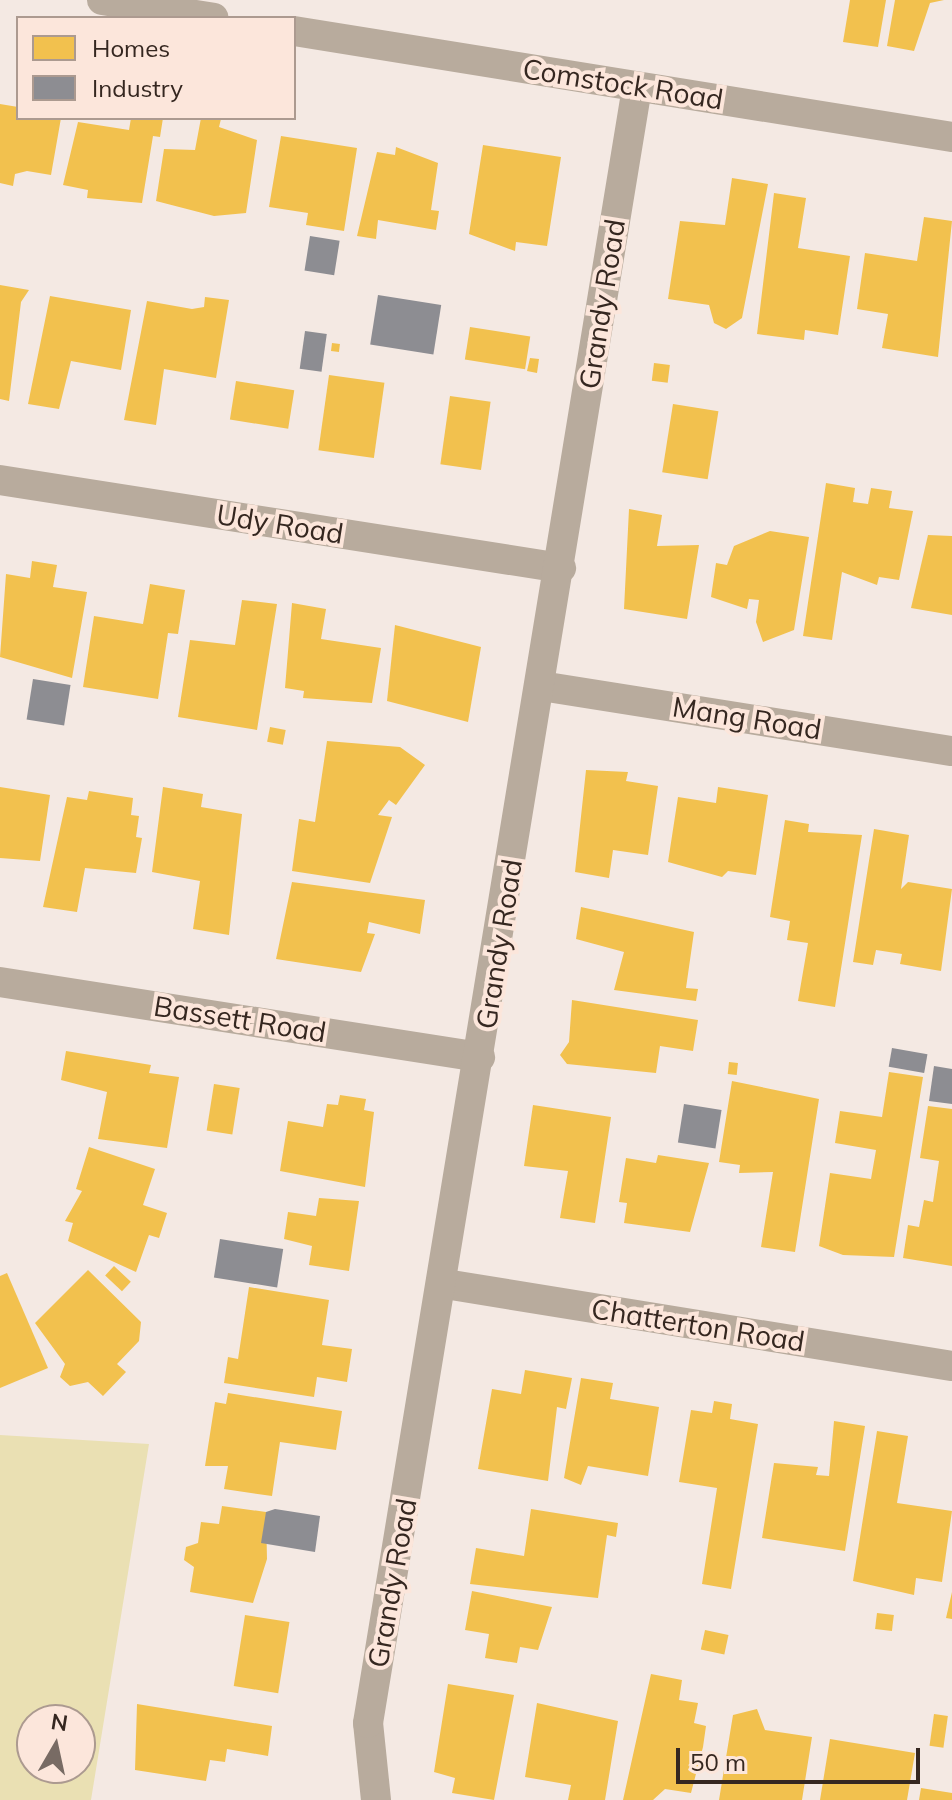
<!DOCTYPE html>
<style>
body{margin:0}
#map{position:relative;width:952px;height:1800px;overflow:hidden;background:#f4e9e3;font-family:Mulish,sans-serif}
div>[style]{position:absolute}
.green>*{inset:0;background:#eae0b3}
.homes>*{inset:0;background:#f2c14e;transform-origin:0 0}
.industry>*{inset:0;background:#8d8d92;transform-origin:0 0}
.minor>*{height:30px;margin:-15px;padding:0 15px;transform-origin:15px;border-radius:15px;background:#b8ab9d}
span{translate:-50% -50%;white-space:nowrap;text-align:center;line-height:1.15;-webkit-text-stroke:8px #fce6db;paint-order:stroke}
.street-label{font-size:28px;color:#352720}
.legend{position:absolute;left:16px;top:16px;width:280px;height:104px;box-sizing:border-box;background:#fce6db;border:2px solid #ac9a90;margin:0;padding:10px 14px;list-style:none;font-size:24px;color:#352720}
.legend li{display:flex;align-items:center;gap:16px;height:40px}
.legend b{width:40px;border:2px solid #ac9a90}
.north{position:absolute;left:16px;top:1704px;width:80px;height:80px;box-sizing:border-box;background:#fce6db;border:2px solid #ac9a90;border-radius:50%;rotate:9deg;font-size:22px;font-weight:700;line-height:32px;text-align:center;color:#352720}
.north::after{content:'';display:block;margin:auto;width:28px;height:36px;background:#786b64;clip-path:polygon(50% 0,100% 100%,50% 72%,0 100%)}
.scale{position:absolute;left:676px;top:1748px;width:244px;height:36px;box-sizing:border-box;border:4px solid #352720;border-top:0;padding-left:10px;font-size:24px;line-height:28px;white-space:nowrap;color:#352720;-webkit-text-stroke:6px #fce6db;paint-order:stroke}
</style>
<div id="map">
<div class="green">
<div style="clip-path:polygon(evenodd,0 1435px,149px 1444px,91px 1800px,0 1800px,0 1435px,32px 1720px,80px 1720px,80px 1768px,32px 1768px,32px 1720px)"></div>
</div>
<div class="homes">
<div style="clip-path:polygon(850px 0,886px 0,878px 47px,843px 42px)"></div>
<div style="clip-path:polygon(895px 0,944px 0,930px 3px,914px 51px,887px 46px)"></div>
<div style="clip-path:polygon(0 104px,18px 107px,18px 118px,61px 118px,51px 175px,27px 171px,15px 174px,13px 186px,0 183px)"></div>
<div style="clip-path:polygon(131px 118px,163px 118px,160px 137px,153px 136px,142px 203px,87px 198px,88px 190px,63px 185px,78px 122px,129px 130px)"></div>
<div style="clip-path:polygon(201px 118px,221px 119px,219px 127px,257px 140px,246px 213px,214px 216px,156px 201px,164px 149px,195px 150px)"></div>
<div style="clip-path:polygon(281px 136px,357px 148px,344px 231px,306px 225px,308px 213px,269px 207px)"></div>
<div style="clip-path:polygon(483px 145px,561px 157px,547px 246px,516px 242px,515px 251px,469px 234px)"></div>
<div style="clip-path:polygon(396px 147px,438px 163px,431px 210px,439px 211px,436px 230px,378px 220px,376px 239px,357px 236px,377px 152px,395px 155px)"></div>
<div style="clip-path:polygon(732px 178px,768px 184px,742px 318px,726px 329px,714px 323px,709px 305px,668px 299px,680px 221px,725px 225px)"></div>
<div style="clip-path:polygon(774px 193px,806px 198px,798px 248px,850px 256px,838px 335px,805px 330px,804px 340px,757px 334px)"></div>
<div style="clip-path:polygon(924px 217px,952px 221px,938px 357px,882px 348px,888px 314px,857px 309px,865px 253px,917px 261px)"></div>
<div style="clip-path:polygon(0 285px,29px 290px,21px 302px,9px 401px,0 399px)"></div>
<div style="clip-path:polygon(50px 296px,131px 310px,121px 370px,71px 361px,59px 409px,28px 404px)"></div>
<div style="clip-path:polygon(205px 297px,229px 300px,216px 378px,164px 369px,156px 425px,124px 420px,147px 301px,192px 309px,204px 307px)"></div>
<div style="left:470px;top:327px;width:61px;height:33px;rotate:9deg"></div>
<div style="left:332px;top:343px;width:8px;height:8px;rotate:7deg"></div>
<div style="clip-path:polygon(530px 358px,539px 359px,537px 373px,527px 371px)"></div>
<div style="left:654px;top:363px;width:16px;height:18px;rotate:7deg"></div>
<div style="left:329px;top:375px;width:56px;height:76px;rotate:8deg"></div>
<div style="left:236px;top:381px;width:59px;height:39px;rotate:9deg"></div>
<div style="left:450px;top:396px;width:41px;height:69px;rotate:8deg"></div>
<div style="left:673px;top:404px;width:46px;height:69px;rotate:9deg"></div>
<div style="clip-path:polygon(826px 483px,855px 488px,853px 502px,868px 504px,871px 488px,892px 491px,889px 508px,913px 511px,899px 580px,879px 577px,877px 585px,842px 572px,832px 640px,803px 636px)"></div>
<div style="clip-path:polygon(629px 509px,662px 515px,657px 546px,699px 545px,687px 619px,624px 609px)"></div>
<div style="clip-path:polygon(770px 531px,809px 537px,794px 630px,763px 642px,756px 622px,759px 600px,749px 599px,747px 609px,711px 597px,716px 563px,727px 565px,734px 546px)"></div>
<div style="clip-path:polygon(928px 535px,952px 536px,952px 615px,911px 608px)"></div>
<div style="clip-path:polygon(32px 561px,57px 565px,53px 587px,87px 592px,72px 678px,0 657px,6px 574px,30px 578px)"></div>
<div style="clip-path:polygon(150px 584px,185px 590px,178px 634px,168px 633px,158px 699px,83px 687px,94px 616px,143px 624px)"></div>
<div style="clip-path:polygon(242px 600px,277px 604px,257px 730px,178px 717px,190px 640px,235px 645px)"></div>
<div style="clip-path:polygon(292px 603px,326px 609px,321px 639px,381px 648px,372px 703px,303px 698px,304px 691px,285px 688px)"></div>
<div style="clip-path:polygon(395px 625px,481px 647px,468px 722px,387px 701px)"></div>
<div style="left:270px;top:727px;width:16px;height:15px;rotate:11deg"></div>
<div style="clip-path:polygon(327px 741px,400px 747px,425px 765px,396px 805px,389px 800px,378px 815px,392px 817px,370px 883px,292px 871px,299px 819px,315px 822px)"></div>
<div style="clip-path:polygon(586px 770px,628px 772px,626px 781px,658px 786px,648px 855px,613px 850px,609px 878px,575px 872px)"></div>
<div style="clip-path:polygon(0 787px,50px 795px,40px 861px,0 858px)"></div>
<div style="clip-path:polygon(163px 787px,203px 794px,201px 807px,242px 814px,229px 935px,193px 929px,200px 881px,152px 872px)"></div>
<div style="clip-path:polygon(718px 787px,768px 795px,756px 875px,728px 871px,722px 877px,668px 862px,678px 797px,716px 803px)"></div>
<div style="clip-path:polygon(89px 791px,133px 798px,131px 815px,139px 816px,136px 837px,142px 838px,136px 873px,85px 868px,77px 912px,43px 907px,67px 797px,87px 800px)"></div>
<div style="clip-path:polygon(785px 820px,809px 824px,808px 832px,862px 835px,835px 1007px,798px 1001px,808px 943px,787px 940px,790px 921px,770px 917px)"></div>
<div style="clip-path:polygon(874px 829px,909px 835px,901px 889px,908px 882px,952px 889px,941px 971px,900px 964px,902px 954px,876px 950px,873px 965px,853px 962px)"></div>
<div style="clip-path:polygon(292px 882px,425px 900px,420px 934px,369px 922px,367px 933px,375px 934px,361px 972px,276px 959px)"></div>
<div style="clip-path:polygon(581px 907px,694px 932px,686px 988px,698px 989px,696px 1001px,614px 990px,624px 952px,576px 939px)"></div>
<div style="clip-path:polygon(572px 1000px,698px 1020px,693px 1051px,660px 1046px,656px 1073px,567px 1064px,560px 1055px,569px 1042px)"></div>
<div style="clip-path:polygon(66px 1051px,151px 1065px,149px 1073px,179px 1077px,167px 1148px,98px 1139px,107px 1092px,61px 1080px)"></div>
<div style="left:729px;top:1062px;width:9px;height:12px;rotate:6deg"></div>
<div style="clip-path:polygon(889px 1072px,923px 1077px,894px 1257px,843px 1255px,819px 1246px,830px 1173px,871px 1179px,876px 1150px,835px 1143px,840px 1111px,882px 1117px)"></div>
<div style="clip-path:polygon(732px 1081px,819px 1099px,795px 1252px,761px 1247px,773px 1172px,739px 1173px,740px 1165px,719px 1162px)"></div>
<div style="left:214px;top:1084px;width:26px;height:47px;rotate:9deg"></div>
<div style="clip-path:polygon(340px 1095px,366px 1099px,364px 1110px,374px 1112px,365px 1187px,280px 1171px,288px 1121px,323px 1127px,327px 1104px,338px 1105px)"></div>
<div style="clip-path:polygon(533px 1105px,611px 1117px,595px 1223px,560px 1218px,568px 1171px,524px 1166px)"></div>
<div style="clip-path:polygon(928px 1106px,952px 1109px,952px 1266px,903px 1258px,908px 1225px,919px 1227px,924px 1200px,933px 1202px,939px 1161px,920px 1158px)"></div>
<div style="clip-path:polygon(89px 1147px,155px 1169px,143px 1205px,167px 1213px,159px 1238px,149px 1235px,136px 1272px,68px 1241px,73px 1223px,65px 1221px,82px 1191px,76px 1189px)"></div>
<div style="clip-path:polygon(658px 1155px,709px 1163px,690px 1232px,624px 1223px,627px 1203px,619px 1202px,626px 1158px,656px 1163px)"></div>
<div style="clip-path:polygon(319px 1198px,359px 1201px,349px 1271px,309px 1265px,312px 1246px,284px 1239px,288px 1212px,316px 1216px)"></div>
<div style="left:114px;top:1266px;width:23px;height:13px;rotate:43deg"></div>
<div style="clip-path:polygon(88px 1270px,141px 1322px,139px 1341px,117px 1364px,126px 1372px,103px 1396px,88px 1382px,70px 1386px,60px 1377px,65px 1364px,35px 1323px)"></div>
<div style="clip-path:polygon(7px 1273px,48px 1368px,0 1388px,0 1276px)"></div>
<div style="clip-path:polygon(249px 1287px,329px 1300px,322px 1345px,352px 1349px,347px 1382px,317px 1377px,314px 1397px,224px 1383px,228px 1357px,238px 1359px)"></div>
<div style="clip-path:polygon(525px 1370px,572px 1378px,566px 1409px,557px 1407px,548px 1481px,478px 1469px,492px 1389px,521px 1394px)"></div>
<div style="clip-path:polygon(581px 1378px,613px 1383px,610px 1399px,659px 1407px,648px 1476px,588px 1466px,581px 1485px,564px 1478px)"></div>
<div style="clip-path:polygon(228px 1393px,342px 1411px,336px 1450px,280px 1442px,272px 1496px,224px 1489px,228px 1466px,205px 1466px,215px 1402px,226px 1404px)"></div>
<div style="clip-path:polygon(714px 1401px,732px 1404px,730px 1419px,758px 1424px,731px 1589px,702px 1584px,717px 1488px,679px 1482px,691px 1410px,712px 1413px)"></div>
<div style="clip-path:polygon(834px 1421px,865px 1426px,845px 1551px,762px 1538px,774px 1463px,818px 1467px,816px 1475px,829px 1476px)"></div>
<div style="clip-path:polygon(877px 1431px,908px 1436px,897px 1503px,952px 1511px,942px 1582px,916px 1578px,914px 1595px,853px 1581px)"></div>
<div style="clip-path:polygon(222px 1506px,266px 1512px,267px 1559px,253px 1603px,190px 1592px,194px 1567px,184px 1560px,186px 1547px,198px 1543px,201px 1522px,219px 1524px)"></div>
<div style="clip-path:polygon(531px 1509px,618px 1523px,616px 1537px,607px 1535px,598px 1598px,470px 1584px,476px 1548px,524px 1556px)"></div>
<div style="clip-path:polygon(472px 1591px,552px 1607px,538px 1650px,520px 1647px,517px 1663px,485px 1658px,489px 1634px,465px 1630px)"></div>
<div style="clip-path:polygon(952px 1592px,952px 1619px,946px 1618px)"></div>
<div style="left:877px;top:1613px;width:17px;height:16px;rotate:7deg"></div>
<div style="left:245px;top:1615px;width:45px;height:72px;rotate:9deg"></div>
<div style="left:705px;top:1630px;width:24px;height:20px;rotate:12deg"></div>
<div style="clip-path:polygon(651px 1674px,682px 1680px,679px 1700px,698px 1703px,694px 1723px,706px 1726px,703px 1747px,691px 1793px,665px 1789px,653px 1800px,623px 1800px)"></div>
<div style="clip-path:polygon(448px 1684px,514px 1695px,494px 1800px,452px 1793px,455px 1778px,434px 1772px)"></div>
<div style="clip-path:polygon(537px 1703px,618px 1721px,605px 1800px,568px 1800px,571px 1785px,525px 1777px)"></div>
<div style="clip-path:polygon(137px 1704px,272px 1726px,268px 1756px,227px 1749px,225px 1762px,210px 1760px,206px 1781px,135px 1770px)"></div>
<div style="clip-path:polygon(757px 1709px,765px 1730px,812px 1737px,802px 1800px,719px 1800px,733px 1715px)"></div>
<div style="left:934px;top:1714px;width:14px;height:32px;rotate:8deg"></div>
<div style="clip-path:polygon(830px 1739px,915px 1753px,907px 1800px,820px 1800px)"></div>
<div style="clip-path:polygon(921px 1788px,952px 1793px,952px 1800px,919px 1800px)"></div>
</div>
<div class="industry">
<div style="left:310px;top:236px;width:30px;height:35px;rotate:9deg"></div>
<div style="left:378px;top:295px;width:64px;height:50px;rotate:9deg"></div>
<div style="left:305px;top:331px;width:22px;height:38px;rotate:8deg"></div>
<div style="left:33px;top:679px;width:38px;height:41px;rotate:9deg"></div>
<div style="left:892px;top:1048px;width:36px;height:19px;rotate:10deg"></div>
<div style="clip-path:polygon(934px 1066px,952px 1069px,952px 1104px,929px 1101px)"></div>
<div style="left:684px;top:1104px;width:38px;height:39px;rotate:9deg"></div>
<div style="left:220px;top:1239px;width:64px;height:39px;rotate:9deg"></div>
<div style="clip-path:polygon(275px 1509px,320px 1516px,315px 1552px,261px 1543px,266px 1512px)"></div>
</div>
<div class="minor">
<div style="left:102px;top:0;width:113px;rotate:9.1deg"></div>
<div style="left:294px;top:31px;width:666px;rotate:9.15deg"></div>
<div style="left:0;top:480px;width:568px;rotate:8.91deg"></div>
<div style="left:541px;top:686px;width:416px;rotate:9deg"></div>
<div style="left:0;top:982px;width:486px;rotate:8.9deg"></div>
<div style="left:445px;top:1284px;width:514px;rotate:9.19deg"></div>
<div style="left:376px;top:1800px;width:77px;rotate:-95.9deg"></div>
<div style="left:368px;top:1723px;width:1658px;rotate:-80.66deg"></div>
</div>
<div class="street-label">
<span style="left:623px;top:84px;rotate:9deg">Comstock Road</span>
<span style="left:602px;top:304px;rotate:-81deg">Grandy Road</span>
<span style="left:280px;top:524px;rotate:9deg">Udy Road</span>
<span style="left:747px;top:718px;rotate:9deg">Mang Road</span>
<span style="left:499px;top:944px;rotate:-81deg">Grandy Road</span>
<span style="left:240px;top:1019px;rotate:9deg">Bassett Road</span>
<span style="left:698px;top:1325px;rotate:9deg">Chatterton Road</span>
<span style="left:392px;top:1583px;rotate:-80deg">Grandy Road</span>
</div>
<ul class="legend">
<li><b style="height:22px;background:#f2c14e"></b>Homes</li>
<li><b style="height:22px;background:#8d8d92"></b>Industry</li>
</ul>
<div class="north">N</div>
<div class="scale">50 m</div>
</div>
